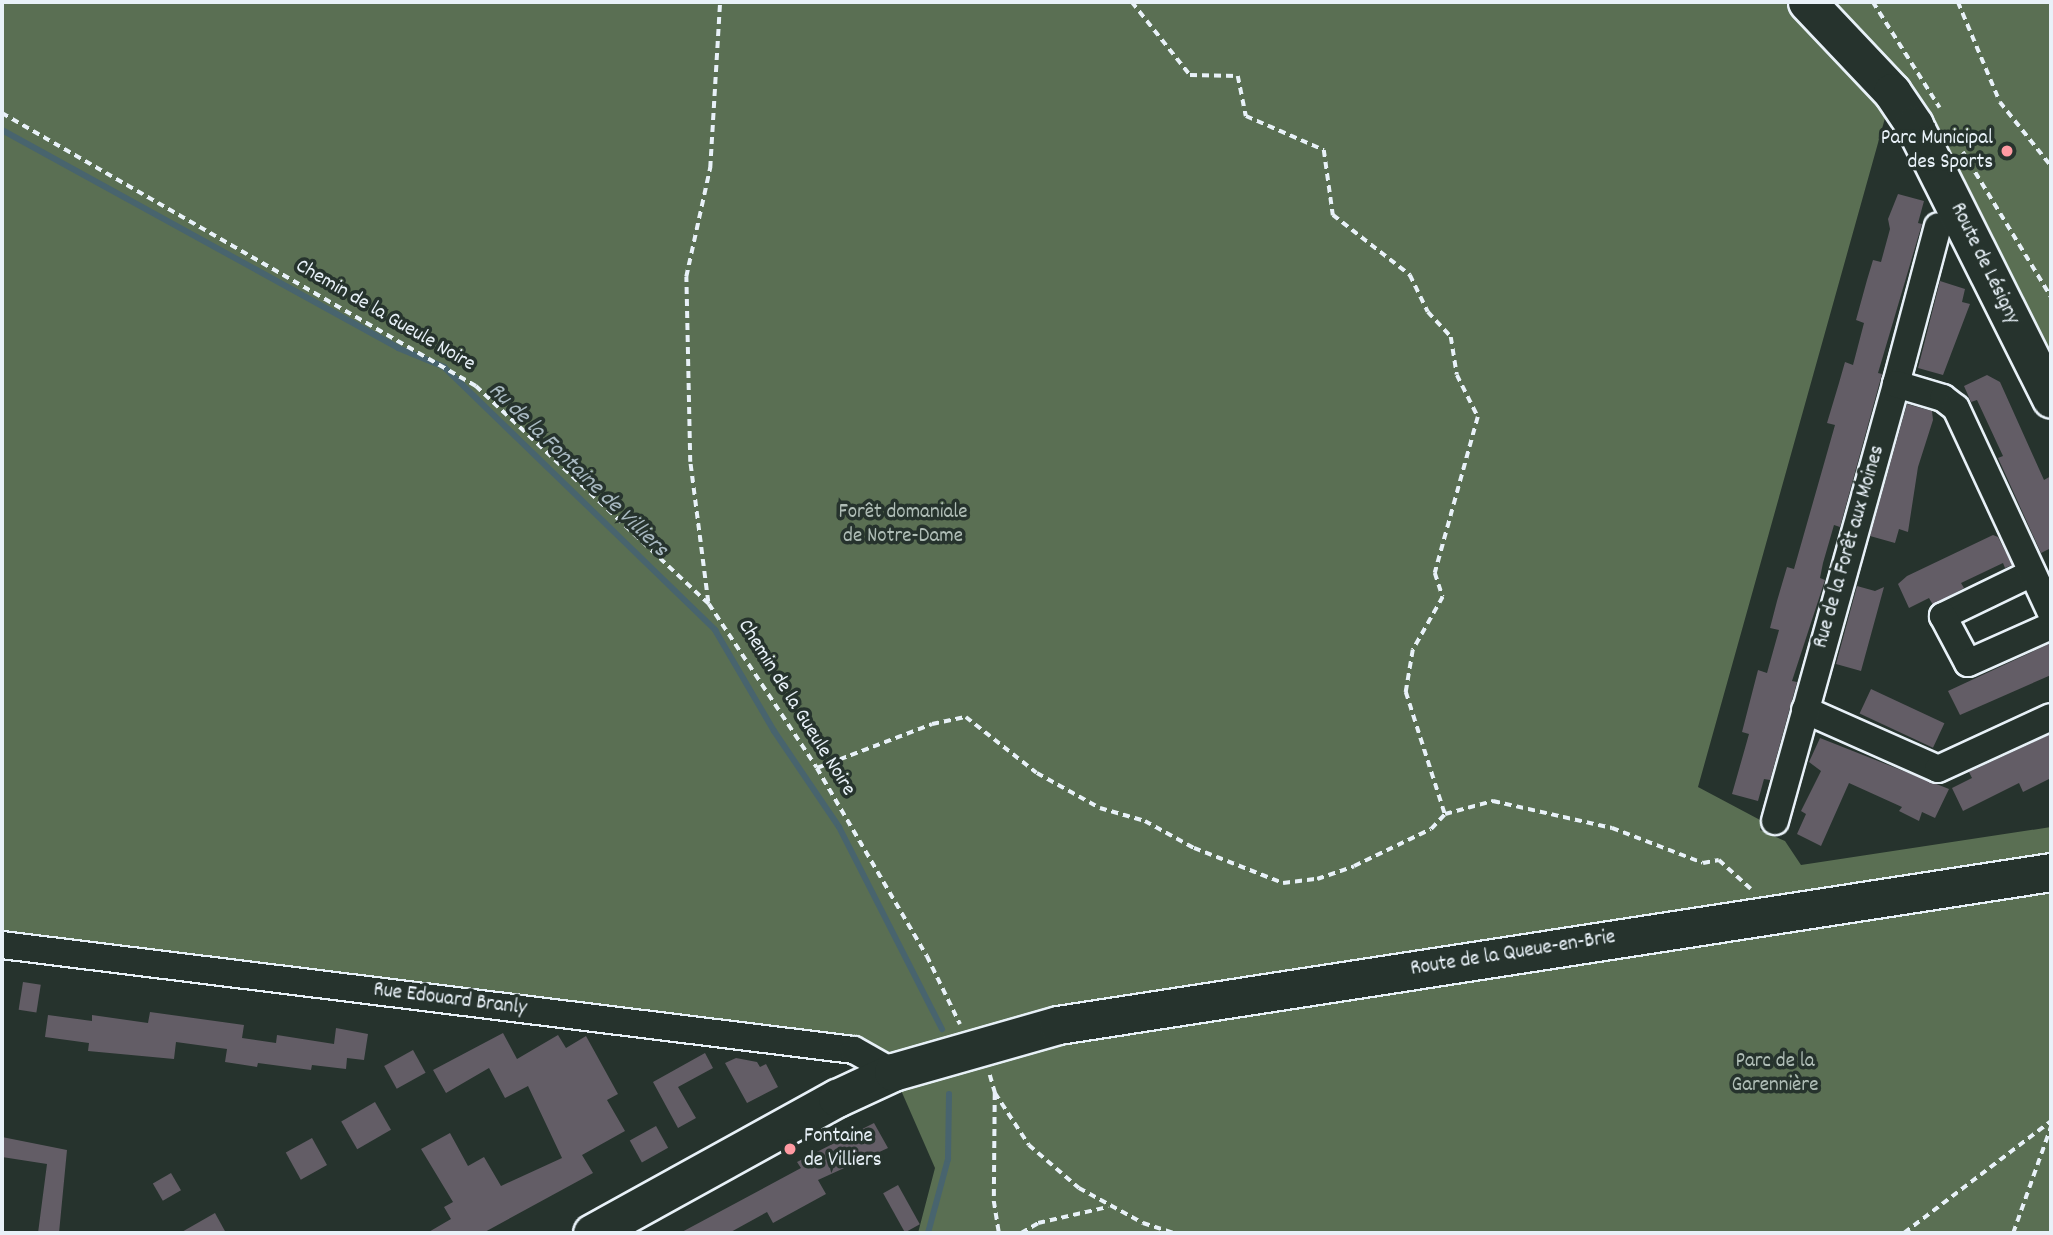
<!DOCTYPE html>
<meta charset="utf-8">
<style>
body{margin:0}
#map{position:relative;width:2053px;height:1235px;overflow:hidden;background:#26332d;font-family:Dekko,sans-serif}
div>[style]{position:absolute}
.green>*{inset:0;background:#5a6f53}
.stream>*{height:6px;margin:-3px;padding:0 3px;transform-origin:3px;border-radius:3px;background:#48646e}
.building>*{inset:0;background:#635d66;transform-origin:0 0}
.path>*{height:3.5px;margin-top:-1.75px;transform-origin:0;background:repeating-linear-gradient(90deg,#e8f1f8 0 7px,transparent 0 12px)}
.roads{filter:drop-shadow(2px 0 #e8f1f8) drop-shadow(-2px 0 #e8f1f8) drop-shadow(0 2px #e8f1f8) drop-shadow(0 -2px #e8f1f8)}
.street>*{height:26px;margin:-13px;padding:0 13px;transform-origin:13px;border-radius:13px;background:#26332d}
.secondary>*{height:37px;margin:-18.5px;padding:0 18.5px;transform-origin:18.5px;border-radius:18.5px;background:#26332d}
.dots>*{width:19px;height:19px;translate:-50% -50%;box-sizing:border-box;border:4px solid #26332d;border-radius:50%}
span{translate:-50% -50%;white-space:nowrap;text-align:center;line-height:1.15;-webkit-text-stroke:7px #26332d;paint-order:stroke}
.poi-label{font-size:21px;color:#e8f1f8}
.right{translate:-100% -50%;text-align:right}
.left{translate:0 -50%;text-align:left}
.street-label{font-size:21px;color:#e8f1f8}
.park-label{font-size:21px;color:#afbdb6}
.water-label{font-size:23px;color:#a8b9c1;font-style:italic}
.frame{position:absolute;inset:0;border:4px solid #e8f1f8;pointer-events:none}
</style>
<div id="map">
<div class="green">
<div style="clip-path:polygon(2px 2px,2051px 2px,2051px 399px,1892px 93px,1698px 787px,1762px 821px,1760px 830px,1785px 841px,1801px 865px,2051px 827px,2051px 1233px,918px 1233px,935px 1168px,893px 1072px,857px 1047px,2px 936px)"></div>
</div>
<div class="stream">
<div style="left:2px;top:130px;width:452px;rotate:28.8deg"></div>
<div style="left:398px;top:348px;width:50px;rotate:22.4deg"></div>
<div style="left:444px;top:367px;width:378px;rotate:44.1deg"></div>
<div style="left:715px;top:630px;width:117px;rotate:59.7deg"></div>
<div style="left:774px;top:731px;width:116px;rotate:55.9deg"></div>
<div style="left:839px;top:827px;width:227px;rotate:63deg"></div>
<div style="left:928px;top:1233px;width:77px;rotate:-74.9deg"></div>
<div style="left:948px;top:1159px;width:65px;rotate:-89.1deg"></div>
</div>
<div class="building">
<div style="clip-path:polygon(1898px 194px,1924px 201px,1918px 223px,1922px 224px,1878px 373px,1882px 374px,1840px 527px,1834px 525px,1823px 563px,1820px 578px,1825px 580px,1792px 681px,1797px 682px,1770px 780px,1764px 779px,1758px 801px,1732px 794px,1749px 734px,1742px 732px,1758px 670px,1767px 673px,1779px 630px,1770px 628px,1777px 601px,1787px 567px,1794px 569px,1835px 425px,1827px 423px,1839px 383px,1845px 362px,1853px 365px,1864px 323px,1856px 320px,1867px 280px,1873px 260px,1881px 262px,1890px 229px,1888px 219px)"></div>
<div style="clip-path:polygon(1940px 281px,1965px 289px,1962px 302px,1970px 304px,1943px 375px,1918px 368px)"></div>
<div style="clip-path:polygon(1987px 375px,2000px 382px,2044px 480px,2051px 476px,2051px 548px,2041px 553px,1998px 458px,2003px 456px,1977px 400px,1971px 402px,1964px 386px)"></div>
<div style="clip-path:polygon(1907px 404px,1932px 411px,1933px 420px,1918px 467px,1908px 532px,1899px 529px,1895px 543px,1870px 536px)"></div>
<div style="clip-path:polygon(1993px 535px,1998px 537px,2012px 565px,2005px 568px,2003px 563px,1961px 583px,1964px 588px,1933px 605px,1929px 598px,1909px 608px,1898px 584px,1907px 576px)"></div>
<div style="clip-path:polygon(1857px 586px,1875px 591px,1884px 587px,1861px 671px,1836px 664px)"></div>
<div style="clip-path:polygon(2051px 643px,2051px 675px,1960px 715px,1948px 691px)"></div>
<div style="left:1871px;top:689px;width:81px;height:27px;rotate:25deg"></div>
<div style="clip-path:polygon(2051px 734px,2051px 778px,2023px 792px,2019px 783px,1963px 811px,1952px 788px,1972px 778px,1969px 772px)"></div>
<div style="clip-path:polygon(1820px 738px,1949px 789px,1935px 818px,1922px 812px,1919px 821px,1899px 811px,1902px 807px,1849px 783px,1821px 846px,1797px 834px,1806px 814px,1801px 811px,1821px 771px,1809px 762px)"></div>
<div style="left:23px;top:982px;width:18px;height:28px;rotate:9deg"></div>
<div style="clip-path:polygon(150px 1012px,244px 1025px,242px 1038px,276px 1043px,277px 1035px,334px 1044px,336px 1028px,368px 1034px,364px 1060px,347px 1058px,346px 1069px,312px 1065px,311px 1070px,258px 1063px,257px 1067px,225px 1062px,227px 1049px,176px 1042px,174px 1059px,88px 1051px,89px 1043px,45px 1037px,48px 1015px,92px 1021px,92px 1015px,148px 1023px)"></div>
<div style="clip-path:polygon(503px 1033px,517px 1059px,558px 1035px,566px 1048px,586px 1036px,618px 1094px,607px 1100px,625px 1131px,582px 1155px,593px 1173px,483px 1233px,427px 1233px,451px 1219px,444px 1207px,453px 1202px,421px 1149px,450px 1133px,468px 1166px,484px 1157px,501px 1186px,562px 1158px,528px 1086px,505px 1098px,489px 1068px,446px 1093px,433px 1070px)"></div>
<div style="left:413px;top:1050px;width:26px;height:33px;rotate:61deg"></div>
<div style="clip-path:polygon(705px 1053px,713px 1068px,678px 1087px,696px 1118px,678px 1128px,653px 1082px)"></div>
<div style="clip-path:polygon(736px 1058px,757px 1062px,760px 1067px,766px 1064px,778px 1087px,747px 1103px,725px 1063px)"></div>
<div style="left:375px;top:1102px;width:32px;height:39px;rotate:60deg"></div>
<div style="clip-path:polygon(874px 1123px,888px 1148px,818px 1180px,826px 1194px,773px 1223px,767px 1212px,729px 1233px,680px 1233px,801px 1168px,797px 1162px)"></div>
<div style="left:656px;top:1126px;width:25px;height:30px;rotate:61deg"></div>
<div style="clip-path:polygon(2px 1137px,67px 1150px,59px 1233px,38px 1233px,47px 1164px,2px 1157px)"></div>
<div style="left:312px;top:1138px;width:31px;height:30px;rotate:61deg"></div>
<div style="left:171px;top:1173px;width:20px;height:21px;rotate:60deg"></div>
<div style="left:898px;top:1185px;width:45px;height:17px;rotate:61deg"></div>
<div style="clip-path:polygon(215px 1213px,226px 1233px,180px 1233px)"></div>
</div>
<div class="path">
<div style="left:1132px;top:2px;width:93px;rotate:51.5deg"></div>
<div style="left:1190px;top:75px;width:48px;rotate:1.2deg"></div>
<div style="left:1238px;top:76px;width:41px;rotate:78.7deg"></div>
<div style="left:1246px;top:116px;width:85px;rotate:23.6deg"></div>
<div style="left:1324px;top:150px;width:66px;rotate:82.1deg"></div>
<div style="left:1333px;top:215px;width:98px;rotate:37.9deg"></div>
<div style="left:1410px;top:275px;width:41px;rotate:64.1deg"></div>
<div style="left:1428px;top:312px;width:34px;rotate:47deg"></div>
<div style="left:1451px;top:337px;width:38px;rotate:81deg"></div>
<div style="left:1457px;top:375px;width:47px;rotate:63.4deg"></div>
<div style="left:1478px;top:417px;width:162px;rotate:105.4deg"></div>
<div style="left:1435px;top:573px;width:25px;rotate:72deg"></div>
<div style="left:1443px;top:597px;width:61px;rotate:119.5deg"></div>
<div style="left:1413px;top:650px;width:43px;rotate:99.5deg"></div>
<div style="left:1406px;top:692px;width:128px;rotate:72.3deg"></div>
<div style="left:1873px;top:2px;width:125px;rotate:57.7deg"></div>
<div style="left:1958px;top:2px;width:108px;rotate:67.2deg"></div>
<div style="left:2000px;top:102px;width:82px;rotate:51.4deg"></div>
<div style="left:2px;top:113px;width:547px;rotate:29.94deg"></div>
<div style="left:476px;top:386px;width:319px;rotate:43.1deg"></div>
<div style="left:709px;top:604px;width:196px;rotate:56.6deg"></div>
<div style="left:817px;top:768px;width:218px;rotate:59.7deg"></div>
<div style="left:927px;top:956px;width:76px;rotate:64.1deg"></div>
<div style="left:1963px;top:152px;width:170px;rotate:58.7deg"></div>
<div style="left:708px;top:602px;width:141px;rotate:-97.3deg"></div>
<div style="left:690px;top:462px;width:185px;rotate:-91.2deg"></div>
<div style="left:686px;top:277px;width:112px;rotate:-77.6deg"></div>
<div style="left:710px;top:168px;width:166px;rotate:-86.6deg"></div>
<div style="left:817px;top:768px;width:123px;rotate:-20.9deg"></div>
<div style="left:932px;top:724px;width:35px;rotate:-12deg"></div>
<div style="left:966px;top:717px;width:90px;rotate:38.3deg"></div>
<div style="left:1037px;top:773px;width:72px;rotate:29.1deg"></div>
<div style="left:1100px;top:808px;width:47px;rotate:16.1deg"></div>
<div style="left:1145px;top:821px;width:56px;rotate:28.9deg"></div>
<div style="left:1194px;top:848px;width:96px;rotate:21.5deg"></div>
<div style="left:1283px;top:883px;width:34px;rotate:-7deg"></div>
<div style="left:1317px;top:879px;width:39px;rotate:-19deg"></div>
<div style="left:1354px;top:866px;width:85px;rotate:-25.7deg"></div>
<div style="left:1431px;top:829px;width:21px;rotate:-47deg"></div>
<div style="left:1445px;top:814px;width:50px;rotate:-15.2deg"></div>
<div style="left:1493px;top:801px;width:122px;rotate:12.8deg"></div>
<div style="left:1612px;top:828px;width:97px;rotate:21deg"></div>
<div style="left:1703px;top:863px;width:16px;rotate:-11deg"></div>
<div style="left:1719px;top:860px;width:43px;rotate:42.2deg"></div>
<div style="left:990px;top:1075px;width:19px;rotate:74deg"></div>
<div style="left:995px;top:1093px;width:108px;rotate:90.5deg"></div>
<div style="left:994px;top:1201px;width:32px;rotate:81deg"></div>
<div style="left:995px;top:1093px;width:62px;rotate:56.8deg"></div>
<div style="left:1029px;top:1145px;width:66px;rotate:40.7deg"></div>
<div style="left:1079px;top:1188px;width:73px;rotate:28.7deg"></div>
<div style="left:1143px;top:1223px;width:32px;rotate:18deg"></div>
<div style="left:1021px;top:1233px;width:20px;rotate:-30deg"></div>
<div style="left:1038px;top:1223px;width:72px;rotate:-12.9deg"></div>
<div style="left:1904px;top:1233px;width:185px;rotate:-37.3deg"></div>
<div style="left:2013px;top:1233px;width:114px;rotate:-70.4deg"></div>
</div>
<div class="roads">
<div class="street">
<div style="left:1896px;top:384px;width:163px;rotate:-75.1deg"></div>
<div style="left:2032px;top:573px;width:99px;rotate:154.2deg"></div>
<div style="left:1943px;top:616px;width:53px;rotate:62deg"></div>
<div style="left:1968px;top:663px;width:91px;rotate:-24deg"></div>
<div style="left:1805px;top:710px;width:145px;rotate:23.9deg"></div>
<div style="left:1938px;top:769px;width:124px;rotate:-24.7deg"></div>
<div style="left:1775px;top:821px;width:453px;rotate:-74.5deg"></div>
<div style="left:1896px;top:384px;width:49px;rotate:16.6deg"></div>
<div style="left:1943px;top:398px;width:16px;rotate:38deg"></div>
<div style="left:1956px;top:408px;width:226px;rotate:65.1deg"></div>
<div style="left:2px;top:945px;width:858px;rotate:7.03deg"></div>
<div style="left:854px;top:1050px;width:45px;rotate:29.4deg"></div>
</div>
<div class="secondary">
<div style="left:1807px;top:2px;width:124px;rotate:46.6deg"></div>
<div style="left:1892px;top:92px;width:40px;rotate:56deg"></div>
<div style="left:1914px;top:125px;width:306px;rotate:63.4deg"></div>
<div style="left:592px;top:1233px;width:280px;rotate:-28.9deg"></div>
<div style="left:837px;top:1098px;width:62px;rotate:-24.9deg"></div>
<div style="left:893px;top:1072px;width:172px;rotate:-15.9deg"></div>
<div style="left:1058px;top:1025px;width:1005px;rotate:-8.76deg"></div>
</div>
</div>
<div class="dots">
<div style="left:2007px;top:151px;background:#ff9aa2"></div>
<div style="left:790px;top:1149px;background:#ff9aa2"></div>
</div>
<div class="poi-label">
<span class="right" style="left:1993px;top:151px">Parc Municipal<br>des Sports</span>
<span class="left" style="left:804px;top:1149px">Fontaine<br>de Villiers</span>
</div>
<div class="street-label">
<span style="left:1984px;top:264px;rotate:64deg">Route de Lésigny</span>
<span style="left:385px;top:316px;rotate:30deg">Chemin de la Gueule Noire</span>
<span style="left:1850px;top:547px;rotate:-74deg">Rue de la Forêt aux Moines</span>
<span style="left:796px;top:708px;rotate:58deg">Chemin de la Gueule Noire</span>
<span style="left:1513px;top:954px;rotate:-9deg">Route de la Queue-en-Brie</span>
<span style="left:450px;top:1000px;rotate:7deg">Rue Edouard Branly</span>
</div>
<div class="park-label">
<span style="left:903px;top:525px">Forêt domaniale<br>de Notre-Dame</span>
<span style="left:1775px;top:1074px">Parc de la<br>Garennière</span>
</div>
<div class="water-label">
<span style="left:577px;top:471px;rotate:44deg">Ru de la Fontaine de Villiers</span>
</div>
<div class="frame"></div>
</div>
